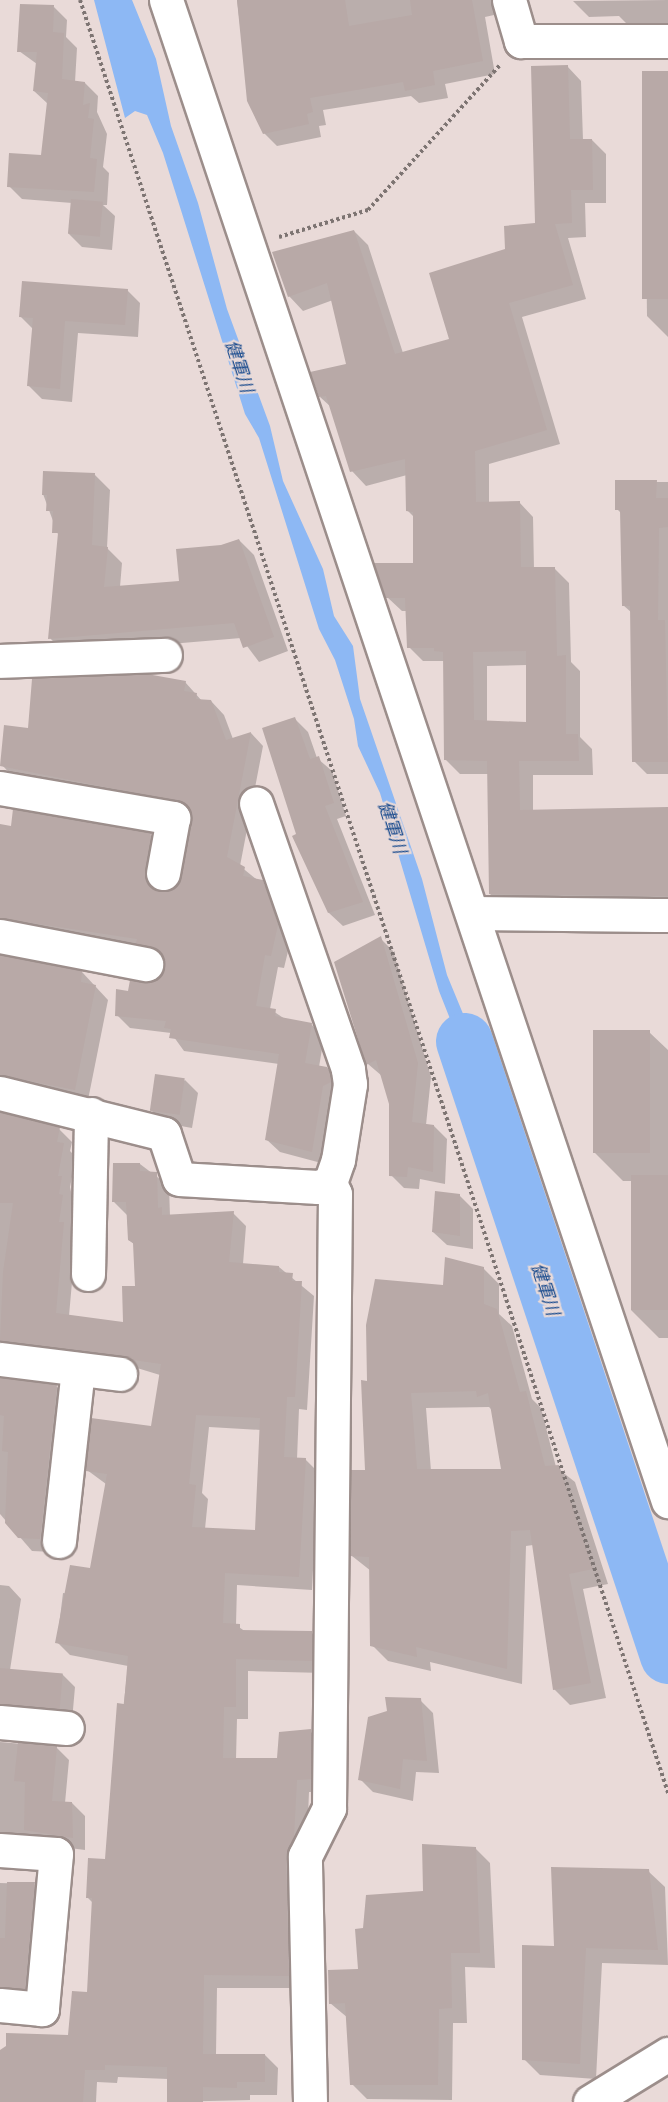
<!DOCTYPE html>
<meta charset="utf-8">
<style>
body{margin:0}
#map{position:relative;width:668px;height:2102px;overflow:hidden;background:#e9dad8;font-family:Manrope,"Noto Sans JP",sans-serif}
div>[style]{position:absolute}
.water>*{inset:0;background:#8db8f4}
.shadow>*{inset:0;background:#0003}
.river>*{height:57px;margin:-28.5px;padding:0 28.5px;transform-origin:28.5px;border-radius:28.5px;background:#8db8f4}
.building>*{inset:0;background:#b8a9a7;transform-origin:0 0}
.path>*{height:4px;margin-top:-2px;transform-origin:0;background:repeating-linear-gradient(90deg,#7d7472 0 3px,transparent 0 6px)}
.roads{filter:drop-shadow(2px 0 #9c8e8b) drop-shadow(-2px 0 #9c8e8b) drop-shadow(0 2px #9c8e8b) drop-shadow(0 -2px #9c8e8b)}
.street>*{height:33px;margin:-16.5px;padding:0 16.5px;transform-origin:16.5px;border-radius:16.5px;background:#fff}
.secondary>*{height:33px;margin:-16.5px;padding:0 16.5px;transform-origin:16.5px;border-radius:16.5px;background:#fff}
span{translate:-50% -50%;white-space:nowrap;text-align:center;line-height:1.15;-webkit-text-stroke:4.5px #e9dad8;paint-order:stroke}
.water-label{font-size:18px;color:#194b8e;font-style:italic}
</style>
<div id="map">
<div class="water">
<div style="clip-path:polygon(94px 0,132px 0,156px 59px,171px 126px,198px 203px,227px 309px,270px 426px,283px 481px,323px 569px,334px 616px,353px 646px,360px 699px,422px 879px,447px 975px,478px 1050px,492px 1103px,509px 1114px,530px 1181px,517px 1188px,439px 991px,380px 793px,358px 746px,354px 719px,335px 660px,319px 629px,259px 438px,245px 414px,163px 153px,147px 115px,135px 111px,125px 118px)"></div>
</div>
<div class="shadow">
<div style="clip-path:polygon(237px 0,500px 0,503px 13px,485px 17px,495px 74px,445px 84px,448px 98px,419px 103px,411px 96px,323px 110px,326px 125px,319px 126px,321px 137px,277px 146px,264px 133px,249px 100px)"></div>
<div style="clip-path:polygon(668px 0,668px 28px,632px 29px,619px 16px,589px 17px,573px 1px)"></div>
<div style="clip-path:polygon(54px 7px,67px 20px,66px 37px,77px 48px,75px 82px,85px 83px,98px 96px,97px 112px,107px 134px,103px 167px,109px 173px,107px 205px,103px 205px,115px 216px,112px 250px,82px 247px,69px 234px,72px 203px,22px 199px,9px 186px,43px 156px,48px 104px,34px 91px,37px 64px,19px 51px)"></div>
<div style="clip-path:polygon(evenodd,567px 66px,581px 81px,583px 140px,592px 140px,606px 154px,606px 203px,585px 203px,586px 237px,568px 238px,586px 299px,522px 317px,560px 444px,489px 464px,489px 503px,519px 502px,533px 517px,534px 569px,555px 569px,569px 583px,571px 662px,580px 671px,580px 737px,592px 749px,593px 775px,533px 775px,533px 811px,668px 809px,668px 911px,504px 908px,490px 894px,489px 774px,460px 774px,446px 760px,445px 661px,423px 661px,409px 647px,407px 611px,402px 611px,387px 597px,414px 564px,415px 518px,407px 510px,407px 475px,366px 486px,352px 471px,331px 407px,320px 397px,348px 365px,333px 300px,303px 311px,289px 296px,354px 231px,368px 245px,403px 353px,451px 340px,506px 250px,537px 224px,567px 66px,527px 665px,527px 724px,487px 722px,487px 666px,527px 665px)"></div>
<div style="clip-path:polygon(668px 72px,668px 337px,647px 316px,644px 73px)"></div>
<div style="clip-path:polygon(127px 290px,140px 303px,138px 337px,78px 333px,72px 402px,42px 399px,29px 386px,33px 329px,21px 317px)"></div>
<div style="clip-path:polygon(95px 475px,110px 490px,107px 548px,122px 563px,120px 587px,180px 583px,222px 547px,239px 540px,254px 555px,288px 651px,259px 662px,241px 638px,64px 653px,50px 638px,59px 537px,43px 494px)"></div>
<div style="clip-path:polygon(617px 482px,668px 482px,668px 774px,647px 774px,634px 761px,632px 613px,623px 605px,622px 514px,617px 509px)"></div>
<div style="clip-path:polygon(185px 682px,202px 701px,211px 701px,224px 715px,233px 739px,251px 733px,263px 746px,240px 866px,276px 895px,291px 939px,284px 968px,278px 967px,270px 1009px,285px 1019px,311px 1024px,324px 1037px,319px 1067px,327px 1068px,340px 1082px,325px 1164px,280px 1152px,266px 1139px,279px 1064px,184px 1051px,171px 1033px,130px 1028px,117px 1015px,129px 992px,153px 983px,166px 969px,165px 960px,0 929px,0 826px,150px 835px,164px 848px,158px 891px,171px 892px,183px 878px,192px 812px,18px 782px,2px 765px,30px 729px)"></div>
<div style="clip-path:polygon(295px 719px,308px 732px,317px 758px,332px 771px,346px 816px,337px 819px,375px 915px,343px 926px,329px 913px,297px 835px)"></div>
<div style="clip-path:polygon(380px 938px,393px 951px,431px 1077px,426px 1125px,434px 1126px,447px 1139px,445px 1184px,420px 1179px,419px 1189px,404px 1188px,391px 1175px,391px 1104px,382px 1076px,368px 1064px)"></div>
<div style="clip-path:polygon(0 957px,82px 972px,108px 1000px,88px 1100px,0 1084px)"></div>
<div style="clip-path:polygon(649px 1032px,668px 1050px,668px 1338px,659px 1338px,631px 1310px,632px 1181px,623px 1181px,595px 1153px)"></div>
<div style="clip-path:polygon(185px 1080px,198px 1093px,192px 1128px,164px 1123px,151px 1110px)"></div>
<div style="clip-path:polygon(evenodd,0 1121px,59px 1129px,72px 1142px,70px 1151px,76px 1157px,70px 1187px,75px 1210px,72px 1232px,76px 1237px,69px 1316px,125px 1324px,137px 1287px,135px 1245px,129px 1240px,127px 1215px,114px 1202px,140px 1164px,169px 1186px,170px 1216px,233px 1213px,246px 1226px,243px 1264px,279px 1267px,314px 1296px,307px 1410px,299px 1409px,297px 1459px,305px 1459px,318px 1472px,312px 1590px,237px 1585px,236px 1625px,246px 1632px,311px 1632px,324px 1646px,324px 1673px,248px 1671px,248px 1719px,237px 1719px,236px 1759px,278px 1759px,310px 1731px,323px 1744px,323px 1792px,309px 1792px,301px 1988px,217px 1988px,216px 2055px,265px 2055px,278px 2068px,277px 2095px,250px 2095px,250px 2100px,168px 2102px,168px 2079px,118px 2077px,117px 2083px,97px 2082px,96px 2102px,0 2102px,0 2055px,70px 2036px,88px 1994px,93px 1903px,87px 1897px,106px 1860px,128px 1666px,70px 1655px,57px 1642px,63px 1593px,82px 1595px,92px 1570px,106px 1484px,87px 1470px,153px 1428px,160px 1375px,137px 1368px,7px 1355px,0 1348px,0 1121px,209px 1427px,261px 1430px,256px 1532px,205px 1529px,208px 1499px,202px 1493px,209px 1427px)"></div>
<div style="clip-path:polygon(459px 1195px,473px 1209px,473px 1249px,447px 1245px,433px 1232px)"></div>
<div style="clip-path:polygon(evenodd,484px 1269px,499px 1284px,499px 1314px,512px 1326px,532px 1399px,541px 1408px,556px 1467px,575px 1482px,608px 1584px,583px 1589px,606px 1698px,570px 1705px,554px 1689px,533px 1545px,526px 1546px,522px 1684px,430px 1662px,431px 1671px,388px 1661px,372px 1645px,371px 1571px,352px 1556px,367px 1471px,368px 1383px,445px 1287px,484px 1269px,489px 1407px,493px 1411px,503px 1470px,431px 1471px,426px 1408px,489px 1407px)"></div>
<div style="clip-path:polygon(0 1380px,57px 1387px,70px 1400px,53px 1552px,32px 1551px,0 1514px)"></div>
<div style="clip-path:polygon(0 1585px,9px 1586px,21px 1599px,10px 1670px,62px 1674px,75px 1687px,72px 1721px,0 1722px)"></div>
<div style="clip-path:polygon(420px 1700px,433px 1713px,439px 1773px,416px 1772px,413px 1801px,373px 1792px,360px 1779px)"></div>
<div style="clip-path:polygon(0 1742px,56px 1747px,69px 1760px,65px 1803px,72px 1803px,85px 1816px,85px 1850px,0 1839px)"></div>
<div style="clip-path:polygon(475px 1848px,490px 1863px,495px 1968px,465px 1967px,467px 2023px,453px 2023px,452px 2100px,367px 2099px,352px 2084px,348px 2018px,330px 2003px,360px 1970px,364px 1929px,425px 1892px)"></div>
<div style="clip-path:polygon(648px 1871px,665px 1887px,668px 1965px,602px 1963px,596px 2079px,540px 2075px,524px 2059px,556px 1947px)"></div>
<div style="clip-path:polygon(0 1883px,34px 1884px,47px 1897px,38px 2001px,0 2004px)"></div>
</div>
<div class="river">
<div style="left:464px;top:1041px;width:647px;rotate:71.62deg"></div>
</div>
<div class="building">
<div style="clip-path:polygon(237px 0,345px 0,349px 26px,412px 15px,410px 0,472px 0,483px 61px,433px 71px,435px 85px,405px 91px,403px 82px,310px 98px,313px 112px,307px 114px,309px 124px,263px 134px,247px 101px)"></div>
<div style="clip-path:polygon(20px 4px,54px 5px,53px 32px,64px 33px,62px 79px,85px 82px,83px 105px,90px 103px,88px 118px,94px 119px,90px 158px,97px 159px,94px 192px,7px 187px,9px 153px,41px 155px,48px 93px,33px 91px,37px 52px,17px 52px)"></div>
<div style="clip-path:polygon(evenodd,568px 65px,570px 139px,592px 139px,593px 190px,571px 190px,572px 223px,555px 224px,573px 285px,509px 303px,547px 430px,475px 451px,476px 502px,520px 501px,521px 567px,555px 567px,557px 656px,566px 655px,566px 734px,578px 734px,579px 761px,519px 761px,520px 810px,668px 807px,668px 896px,489px 894px,487px 761px,444px 760px,443px 652px,434px 651px,434px 648px,407px 648px,405px 598px,386px 598px,374px 563px,413px 563px,413px 512px,406px 511px,405px 459px,350px 472px,326px 396px,319px 397px,310px 372px,346px 364px,327px 283px,288px 297px,272px 252px,354px 230px,395px 354px,449px 339px,429px 273px,505px 249px,504px 226px,535px 223px,531px 66px,568px 65px,526px 651px,526px 722px,474px 720px,473px 652px,526px 651px)"></div>
<div style="left:668px;top:71px;width:228px;height:26px;rotate:90deg"></div>
<div style="left:71px;top:199px;width:32px;height:35px;rotate:5deg"></div>
<div style="clip-path:polygon(22px 281px,128px 289px,125px 325px,65px 321px,60px 389px,27px 386px,33px 318px,19px 317px)"></div>
<div style="clip-path:polygon(43px 471px,95px 473px,92px 545px,108px 547px,104px 587px,179px 581px,176px 549px,221px 545px,239px 539px,274px 637px,243px 648px,234px 623px,48px 639px,58px 533px,52px 533px,53px 511px,46px 511px,47px 495px,42px 495px)"></div>
<div style="clip-path:polygon(615px 480px,657px 480px,656px 498px,668px 498px,668px 527px,659px 528px,658px 620px,665px 620px,668px 762px,632px 762px,630px 606px,622px 606px,620px 510px,615px 510px)"></div>
<div style="clip-path:polygon(147px 674px,186px 681px,184px 691px,197px 693px,196px 699px,211px 700px,226px 740px,251px 732px,227px 857px,245px 867px,243px 876px,263px 880px,278px 925px,271px 956px,265px 955px,256px 1006px,276px 1009px,275px 1016px,312px 1023px,305px 1063px,327px 1067px,330px 1073px,331px 1082px,323px 1086px,312px 1152px,265px 1140px,279px 1054px,169px 1038px,171px 1029px,164px 1028px,166px 1021px,115px 1016px,116px 989px,128px 991px,130px 980px,152px 982px,160px 976px,164px 958px,158px 950px,136px 943px,137px 939px,0 918px,0 824px,11px 826px,13px 809px,151px 833px,146px 880px,160px 891px,178px 885px,191px 821px,185px 803px,0 766px,4px 725px,28px 728px,32px 679px)"></div>
<div style="clip-path:polygon(295px 717px,310px 759px,319px 756px,334px 803px,325px 806px,363px 902px,328px 913px,292px 836px,296px 834px,262px 728px)"></div>
<div style="clip-path:polygon(381px 936px,418px 1063px,412px 1122px,434px 1125px,433px 1172px,408px 1167px,407px 1177px,389px 1176px,389px 1104px,376px 1060px,366px 1065px,334px 962px)"></div>
<div style="clip-path:polygon(0 955px,82px 971px,81px 982px,96px 985px,75px 1090px,0 1075px)"></div>
<div style="left:593px;top:1030px;width:57px;height:123px"></div>
<div style="left:155px;top:1074px;width:30px;height:37px;rotate:8deg"></div>
<div style="clip-path:polygon(evenodd,0 1112px,60px 1127px,57px 1142px,64px 1143px,58px 1176px,62px 1176px,59px 1194px,63px 1195px,59px 1222px,64px 1222px,56px 1313px,123px 1322px,122px 1286px,135px 1286px,133px 1243px,128px 1240px,126px 1202px,112px 1202px,113px 1163px,140px 1163px,140px 1171px,157px 1172px,158px 1208px,162px 1207px,162px 1215px,234px 1211px,229px 1262px,279px 1266px,279px 1272px,293px 1273px,292px 1281px,302px 1281px,295px 1397px,287px 1397px,284px 1457px,306px 1458px,299px 1577px,225px 1573px,223px 1623px,240px 1624px,240px 1630px,312px 1631px,312px 1661px,236px 1659px,236px 1707px,224px 1707px,223px 1758px,277px 1758px,279px 1732px,311px 1729px,311px 1779px,297px 1780px,294px 1836px,286px 1856px,289px 1976px,204px 1975px,203px 2054px,265px 2054px,265px 2082px,237px 2082px,237px 2088px,203px 2087px,203px 2102px,167px 2102px,167px 2067px,105px 2065px,105px 2070px,85px 2070px,83px 2102px,0 2102px,0 2050px,6px 2046px,6px 2033px,68px 2035px,72px 1991px,87px 1992px,92px 1898px,86px 1898px,88px 1858px,105px 1859px,117px 1703px,124px 1704px,128px 1656px,55px 1643px,70px 1565px,90px 1568px,107px 1474px,86px 1471px,91px 1418px,151px 1426px,161px 1364px,0 1341px,3px 1272px,13px 1203px,0 1203px,0 1112px,196px 1415px,260px 1418px,255px 1530px,192px 1527px,196px 1485px,189px 1484px,196px 1415px)"></div>
<div style="left:631px;top:1175px;width:37px;height:135px"></div>
<div style="clip-path:polygon(435px 1191px,460px 1194px,460px 1236px,432px 1232px)"></div>
<div style="clip-path:polygon(evenodd,445px 1257px,484px 1267px,484px 1304px,497px 1309px,520px 1392px,526px 1391px,545px 1466px,559px 1465px,593px 1569px,569px 1574px,591px 1683px,553px 1690px,530px 1530px,511px 1531px,507px 1669px,416px 1647px,417px 1657px,370px 1646px,369px 1557px,350px 1556px,351px 1470px,365px 1470px,361px 1380px,367px 1381px,366px 1325px,375px 1279px,443px 1285px,445px 1257px,476px 1391px,477px 1397px,488px 1393px,501px 1469px,417px 1469px,411px 1393px,476px 1391px)"></div>
<div style="clip-path:polygon(0 1378px,57px 1385px,40px 1539px,18px 1538px,5px 1523px,8px 1452px,2px 1451px,4px 1416px,0 1415px)"></div>
<div style="left:0;top:1668px;width:63px;height:36px;rotate:5deg"></div>
<div style="clip-path:polygon(385px 1697px,421px 1698px,427px 1761px,403px 1759px,400px 1789px,358px 1780px,368px 1717px,387px 1711px)"></div>
<div style="clip-path:polygon(18px 1742px,57px 1746px,52px 1801px,72px 1802px,73px 1838px,24px 1830px,25px 1782px,14px 1781px)"></div>
<div style="clip-path:polygon(422px 1844px,476px 1847px,480px 1953px,451px 1953px,452px 2008px,439px 2009px,438px 2085px,350px 2085px,345px 2003px,329px 2004px,328px 1970px,358px 1969px,355px 1929px,363px 1928px,366px 1895px,423px 1891px)"></div>
<div style="clip-path:polygon(551px 1867px,649px 1869px,658px 1950px,586px 1948px,580px 2064px,522px 2060px,522px 1945px,554px 1946px)"></div>
<div style="clip-path:polygon(7px 1882px,35px 1882px,25px 1989px,0 1987px,0 1938px,5px 1938px)"></div>
</div>
<div class="path">
<div style="left:80px;top:0;width:1887px;rotate:71.84deg"></div>
<div style="left:279px;top:237px;width:93px;rotate:-16.9deg"></div>
<div style="left:368px;top:210px;width:196px;rotate:-47.7deg"></div>
</div>
<div class="roads">
<div class="street">
<div style="left:166px;top:0;width:1583px;rotate:71.51deg"></div>
<div style="left:509px;top:0;width:43px;rotate:73.7deg"></div>
<div style="left:521px;top:41px;width:147px"></div>
<div style="left:0;top:661px;width:165px;rotate:-2.1deg"></div>
<div style="left:0;top:788px;width:176px;rotate:9.8deg"></div>
<div style="left:173px;top:818px;width:56px;rotate:100.3deg"></div>
<div style="left:472px;top:913px;width:196px;rotate:0.6deg"></div>
<div style="left:0;top:936px;width:149px;rotate:10.9deg"></div>
<div style="left:0;top:1093px;width:169px;rotate:14deg"></div>
<div style="left:164px;top:1134px;width:47px;rotate:71.6deg"></div>
<div style="left:179px;top:1179px;width:139px;rotate:3.3deg"></div>
<div style="left:318px;top:1187px;width:13px;rotate:-18deg"></div>
<div style="left:330px;top:1183px;width:24px;rotate:-71deg"></div>
<div style="left:338px;top:1160px;width:77px;rotate:-81deg"></div>
<div style="left:350px;top:1084px;width:15px;rotate:-98deg"></div>
<div style="left:348px;top:1069px;width:281px;rotate:-109.1deg"></div>
<div style="left:88px;top:1274px;width:160px;rotate:-88.9deg"></div>
<div style="left:0;top:1359px;width:121px;rotate:7.1deg"></div>
<div style="left:59px;top:1541px;width:173px;rotate:-83.7deg"></div>
<div style="left:0;top:1722px;width:67px;rotate:5.1deg"></div>
<div style="left:0;top:1850px;width:56px;rotate:4.1deg"></div>
<div style="left:56px;top:1854px;width:156px;rotate:95.2deg"></div>
<div style="left:42px;top:2009px;width:42px;rotate:-174.6deg"></div>
<div style="left:310px;top:2102px;width:246px;rotate:-91.2deg"></div>
<div style="left:305px;top:1856px;width:54px;rotate:-63.4deg"></div>
<div style="left:329px;top:1808px;width:614px;rotate:-89.44deg"></div>
<div style="left:335px;top:1194px;width:12px;rotate:-114deg"></div>
</div>
<div class="secondary">
<div style="left:590px;top:2102px;width:92px;rotate:-31.6deg"></div>
</div>
</div>
<div class="water-label">
<span style="left:240px;top:366px;rotate:72deg">健軍川</span>
<span style="left:393px;top:827px;rotate:72deg">健軍川</span>
<span style="left:546px;top:1289px;rotate:72deg">健軍川</span>
</div>
</div>
